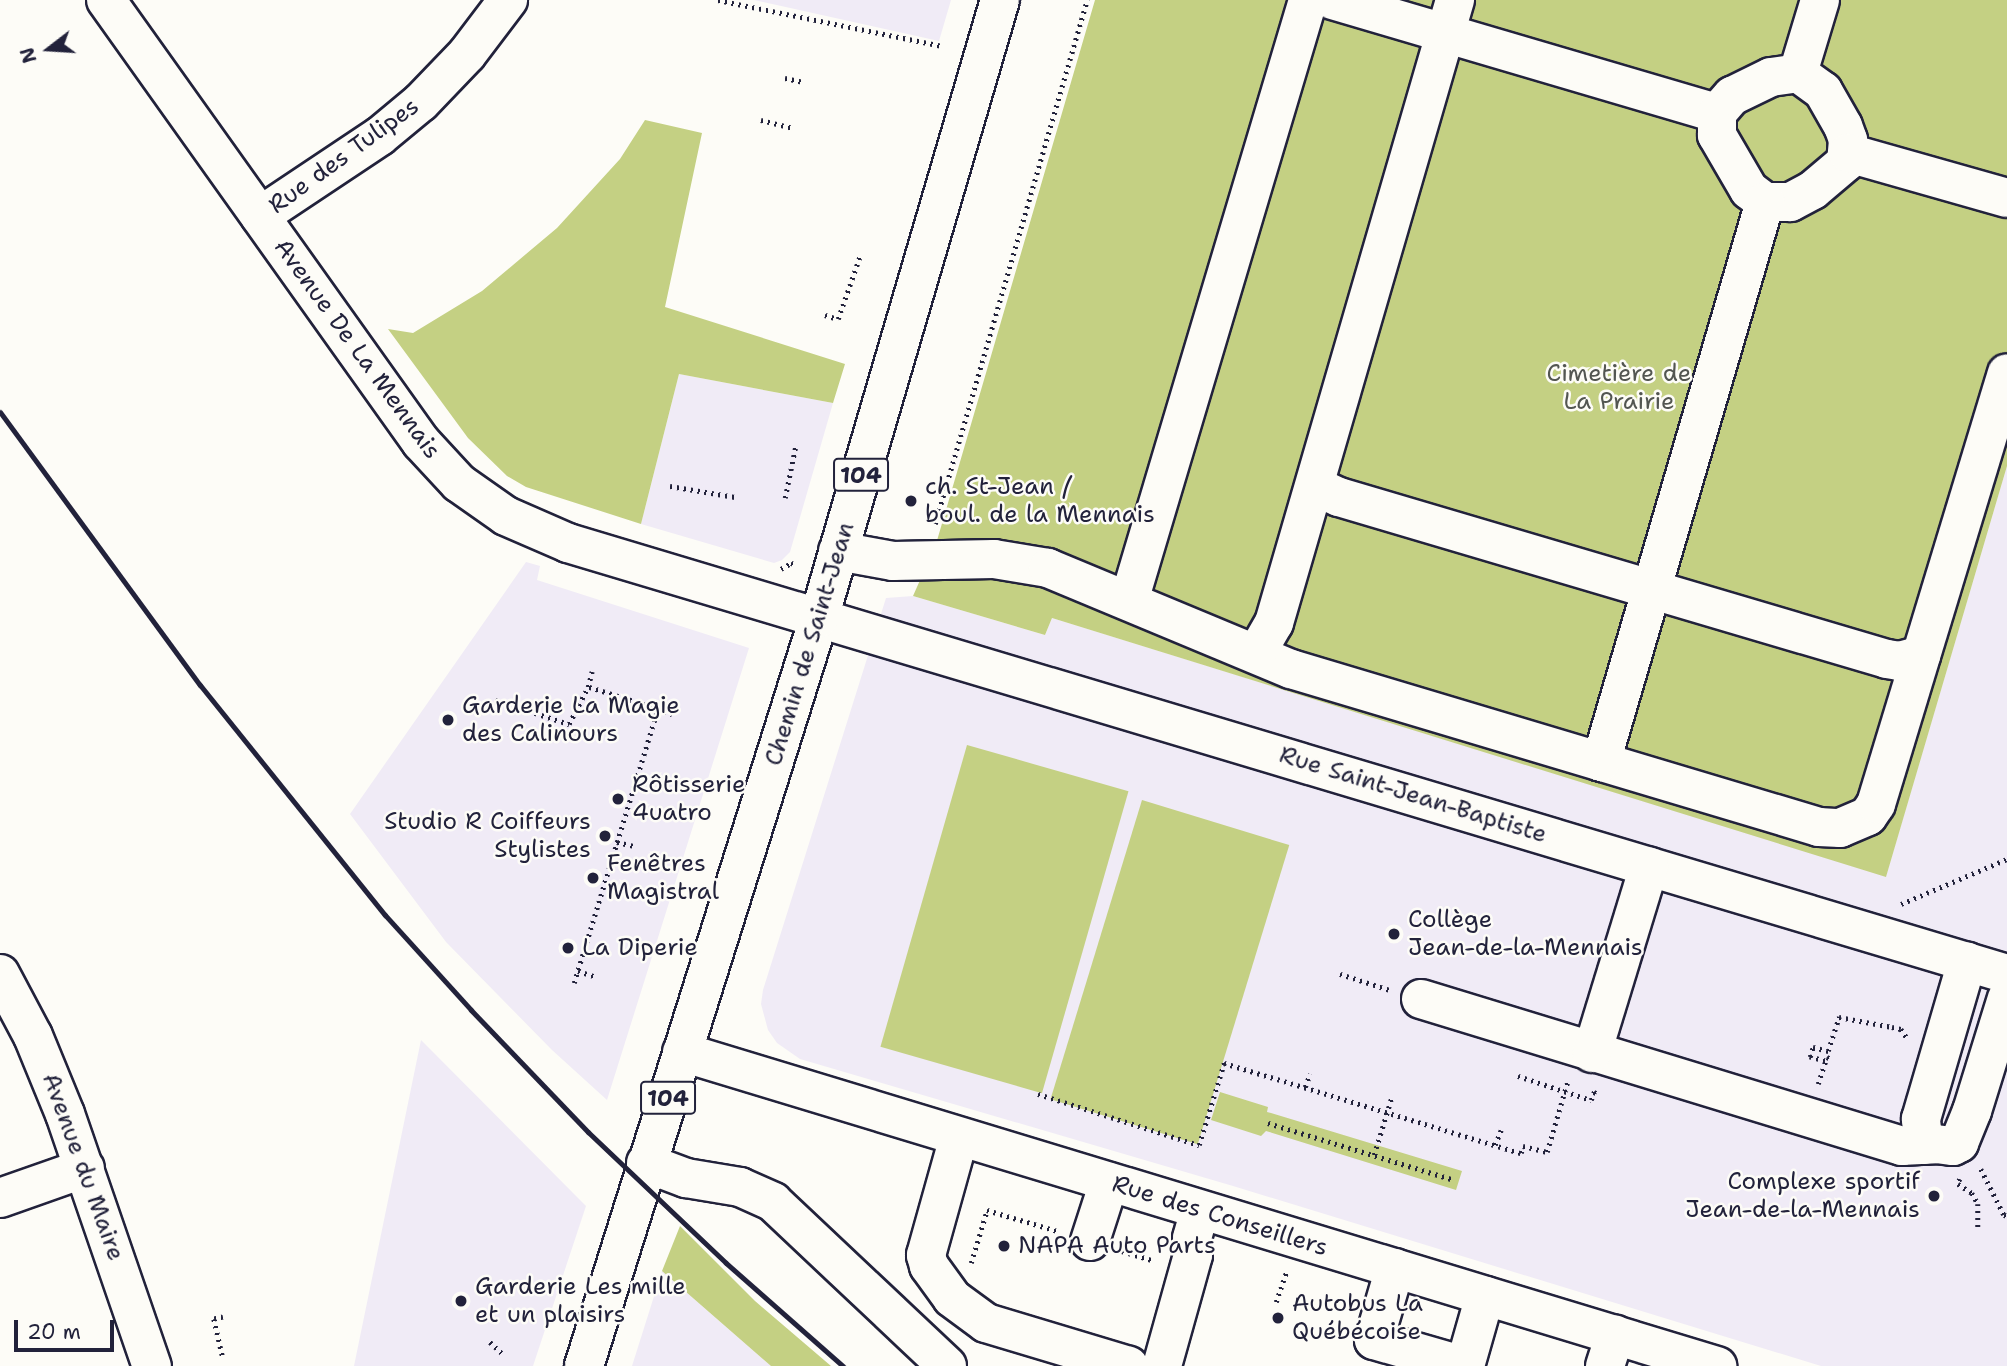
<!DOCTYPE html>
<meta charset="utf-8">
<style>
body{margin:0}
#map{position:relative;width:2007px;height:1366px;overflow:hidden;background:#fdfcf7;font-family:"Shantell Sans",sans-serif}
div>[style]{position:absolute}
.built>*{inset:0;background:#f0ebf6}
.green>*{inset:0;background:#c4d083;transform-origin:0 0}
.path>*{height:4.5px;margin-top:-2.25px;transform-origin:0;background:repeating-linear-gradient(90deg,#22223b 0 2px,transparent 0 7px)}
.roads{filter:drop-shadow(2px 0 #22223b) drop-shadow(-2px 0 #22223b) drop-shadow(0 2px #22223b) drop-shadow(0 -2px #22223b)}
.minor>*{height:38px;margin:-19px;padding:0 19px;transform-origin:19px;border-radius:19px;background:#fdfcf7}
.major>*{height:38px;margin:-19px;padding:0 19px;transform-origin:19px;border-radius:19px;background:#fdfcf7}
.rail>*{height:5px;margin:-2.5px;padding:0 2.5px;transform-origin:2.5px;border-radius:2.5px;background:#22223b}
.dots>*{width:19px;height:19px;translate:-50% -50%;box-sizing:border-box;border:4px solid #fdfcf7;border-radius:50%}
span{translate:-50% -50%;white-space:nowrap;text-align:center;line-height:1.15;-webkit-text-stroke:5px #fdfcf7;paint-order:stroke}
.shield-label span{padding:2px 5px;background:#fdfcf7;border:2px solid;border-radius:5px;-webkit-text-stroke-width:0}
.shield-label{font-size:23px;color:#22223b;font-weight:700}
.street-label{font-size:24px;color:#22223b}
.park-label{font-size:24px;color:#535651}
.poi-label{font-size:24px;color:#22223b}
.left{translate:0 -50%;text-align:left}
.right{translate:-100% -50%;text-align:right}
.north{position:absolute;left:14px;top:14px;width:70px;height:70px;-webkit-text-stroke:5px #fdfcf7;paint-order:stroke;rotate:253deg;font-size:19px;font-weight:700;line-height:28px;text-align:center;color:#22223b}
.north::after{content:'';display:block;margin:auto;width:24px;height:32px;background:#22223b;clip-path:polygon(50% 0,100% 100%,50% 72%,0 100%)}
.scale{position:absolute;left:14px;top:1320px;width:100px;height:32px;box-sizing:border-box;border:4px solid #22223b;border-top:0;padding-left:9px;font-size:21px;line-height:24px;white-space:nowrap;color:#22223b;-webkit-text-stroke:5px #fdfcf7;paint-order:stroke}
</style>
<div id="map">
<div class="built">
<div style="clip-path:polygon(754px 0,951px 0,939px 41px)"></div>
<div style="clip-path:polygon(679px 374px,833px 403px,790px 552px,782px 560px,774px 563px,641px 524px)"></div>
<div style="clip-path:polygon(2007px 466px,2007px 1366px,1821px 1366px,1233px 1186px,800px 1059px,777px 1043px,768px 1030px,761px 1004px,763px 990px,886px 598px,913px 596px,1045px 635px,1052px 618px,1886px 876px)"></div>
<div style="clip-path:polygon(526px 562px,540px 566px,537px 580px,749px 648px,607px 1100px,552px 1050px,446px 942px,350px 814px)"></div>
<div style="clip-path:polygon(421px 1040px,586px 1206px,533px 1366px,354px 1366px)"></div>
<div style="clip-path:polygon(662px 1271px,771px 1366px,632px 1366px)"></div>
</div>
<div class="green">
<div style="clip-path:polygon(1095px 0,2007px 0,2007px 466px,1886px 877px,1052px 618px,1045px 635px,913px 596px,936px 544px)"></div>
<div style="clip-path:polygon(645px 120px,702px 133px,665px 307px,845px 364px,833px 403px,679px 374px,641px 524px,526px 487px,507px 476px,468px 438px,388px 329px,413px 333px,482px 291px,557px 228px,620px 159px)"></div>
<div style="left:967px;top:745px;width:168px;height:314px;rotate:16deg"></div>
<div style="left:1142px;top:800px;width:154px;height:313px;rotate:17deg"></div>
<div style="clip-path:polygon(1220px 1092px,1268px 1107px,1267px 1112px,1271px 1113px,1462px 1171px,1456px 1190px,1266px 1131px,1261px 1136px,1211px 1120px)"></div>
<div style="clip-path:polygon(680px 1226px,755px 1301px,831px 1366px,771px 1366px,662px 1271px)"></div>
</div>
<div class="path">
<div style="left:718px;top:0;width:229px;rotate:11.6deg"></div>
<div style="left:785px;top:78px;width:19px;rotate:12deg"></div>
<div style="left:761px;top:120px;width:32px;rotate:14deg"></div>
<div style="left:825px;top:315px;width:14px;rotate:17deg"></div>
<div style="left:838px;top:319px;width:67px;rotate:-70.8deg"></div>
<div style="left:670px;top:486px;width:66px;rotate:9.6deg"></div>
<div style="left:785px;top:498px;width:55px;rotate:-78.5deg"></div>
<div style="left:935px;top:524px;width:546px;rotate:-73.82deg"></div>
<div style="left:781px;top:569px;width:12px;rotate:-31deg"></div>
<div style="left:791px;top:563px;width:6px;rotate:18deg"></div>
<div style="left:495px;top:700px;width:78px;rotate:18deg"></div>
<div style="left:569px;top:724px;width:42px;rotate:-62.8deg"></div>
<div style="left:588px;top:687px;width:16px;rotate:-76deg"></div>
<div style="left:658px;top:709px;width:15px;rotate:20deg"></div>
<div style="left:617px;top:842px;width:17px;rotate:13deg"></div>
<div style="left:1901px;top:904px;width:115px;rotate:-23deg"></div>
<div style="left:578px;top:971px;width:20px;rotate:18deg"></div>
<div style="left:1340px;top:974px;width:52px;rotate:17.7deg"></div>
<div style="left:574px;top:983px;width:287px;rotate:-73deg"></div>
<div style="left:658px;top:709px;width:73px;rotate:-162.6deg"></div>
<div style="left:1825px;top:1061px;width:16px;rotate:-165deg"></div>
<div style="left:1810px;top:1057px;width:10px;rotate:-73deg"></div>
<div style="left:1813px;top:1047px;width:16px;rotate:15deg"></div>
<div style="left:1828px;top:1051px;width:36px;rotate:-72deg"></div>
<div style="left:1839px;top:1017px;width:54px;rotate:10.7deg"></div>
<div style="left:1892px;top:1027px;width:9px;rotate:13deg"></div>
<div style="left:1901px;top:1029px;width:11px;rotate:56deg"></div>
<div style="left:1518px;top:1076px;width:77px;rotate:18.2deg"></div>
<div style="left:1591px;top:1100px;width:9px;rotate:-69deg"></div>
<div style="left:1594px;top:1092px;width:4px;rotate:27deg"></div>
<div style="left:1818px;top:1084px;width:28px;rotate:-72deg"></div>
<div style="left:1827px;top:1057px;width:4px;rotate:27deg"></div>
<div style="left:1305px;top:1087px;width:14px;rotate:-69deg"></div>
<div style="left:1038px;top:1094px;width:169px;rotate:17.6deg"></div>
<div style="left:1199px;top:1145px;width:86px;rotate:-73deg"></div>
<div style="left:1224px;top:1063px;width:310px;rotate:16.9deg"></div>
<div style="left:1521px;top:1153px;width:7px;rotate:-74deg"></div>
<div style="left:1523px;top:1146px;width:25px;rotate:14deg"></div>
<div style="left:1547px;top:1152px;width:75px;rotate:-73.7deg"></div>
<div style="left:1268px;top:1123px;width:195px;rotate:17deg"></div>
<div style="left:1495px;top:1145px;width:16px;rotate:-68deg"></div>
<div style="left:1374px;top:1155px;width:62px;rotate:-73deg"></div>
<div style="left:1981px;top:1169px;width:51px;rotate:63.4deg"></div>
<div style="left:2004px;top:1215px;width:3px;rotate:18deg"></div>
<div style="left:1960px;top:1179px;width:5px;rotate:112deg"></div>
<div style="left:1958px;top:1184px;width:17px;rotate:33deg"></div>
<div style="left:1972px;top:1193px;width:13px;rotate:61deg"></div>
<div style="left:1978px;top:1204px;width:24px;rotate:90deg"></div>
<div style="left:1122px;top:1251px;width:34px;rotate:17deg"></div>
<div style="left:971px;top:1263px;width:55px;rotate:-73.2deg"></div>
<div style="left:987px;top:1210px;width:73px;rotate:16.7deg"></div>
<div style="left:1276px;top:1302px;width:31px;rotate:-71deg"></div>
<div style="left:223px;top:1317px;width:9px;rotate:167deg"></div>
<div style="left:214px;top:1319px;width:40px;rotate:77deg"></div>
<div style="left:1320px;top:1329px;width:19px;rotate:12deg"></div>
<div style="left:490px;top:1342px;width:18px;rotate:43deg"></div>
</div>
<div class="roads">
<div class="minor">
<div style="left:106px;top:0;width:543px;rotate:54.52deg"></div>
<div style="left:421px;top:442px;width:56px;rotate:47.2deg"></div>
<div style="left:459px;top:483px;width:57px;rotate:35.1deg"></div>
<div style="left:506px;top:516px;width:68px;rotate:23.5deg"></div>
<div style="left:568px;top:543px;width:1502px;rotate:16.67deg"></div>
<div style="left:1332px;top:0;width:401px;rotate:16.4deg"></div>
<div style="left:1798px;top:73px;width:31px;rotate:36deg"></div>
<div style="left:1823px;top:91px;width:40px;rotate:60.3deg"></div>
<div style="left:1843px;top:126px;width:15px;rotate:70deg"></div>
<div style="left:1848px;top:140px;width:22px;rotate:95deg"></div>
<div style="left:1846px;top:162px;width:43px;rotate:139.7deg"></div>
<div style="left:1813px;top:190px;width:26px;rotate:152deg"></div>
<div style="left:1790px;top:202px;width:25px;rotate:180deg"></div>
<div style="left:1765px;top:202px;width:20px;rotate:-143deg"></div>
<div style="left:1749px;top:190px;width:64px;rotate:-120.2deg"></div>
<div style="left:1717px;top:135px;width:22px;rotate:-90deg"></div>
<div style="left:1717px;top:113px;width:23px;rotate:-49deg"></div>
<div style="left:1732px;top:96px;width:43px;rotate:-26deg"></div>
<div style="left:1771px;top:77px;width:27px;rotate:-8deg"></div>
<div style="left:1798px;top:73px;width:76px;rotate:-73.2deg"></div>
<div style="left:1848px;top:153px;width:165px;rotate:15.8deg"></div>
<div style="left:260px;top:216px;width:144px;rotate:-33.7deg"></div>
<div style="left:380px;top:136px;width:53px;rotate:-39.7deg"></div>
<div style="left:421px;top:102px;width:66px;rotate:-46.2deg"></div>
<div style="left:467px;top:54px;width:68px;rotate:-52.8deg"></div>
<div style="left:1315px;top:486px;width:26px;rotate:25deg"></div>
<div style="left:1339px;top:497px;width:571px;rotate:16.47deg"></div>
<div style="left:1887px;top:659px;width:12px;rotate:9deg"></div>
<div style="left:1899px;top:661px;width:23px;rotate:-15deg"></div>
<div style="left:838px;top:551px;width:56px;rotate:10.3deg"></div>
<div style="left:893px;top:561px;width:101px;rotate:-1.1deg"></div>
<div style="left:994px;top:559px;width:55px;rotate:9.5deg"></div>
<div style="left:1048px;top:568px;width:263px;rotate:22.6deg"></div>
<div style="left:1291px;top:669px;width:551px;rotate:16.66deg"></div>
<div style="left:1819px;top:827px;width:21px;rotate:3deg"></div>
<div style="left:1840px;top:828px;width:30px;rotate:-23deg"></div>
<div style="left:1868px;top:816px;width:14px;rotate:-56deg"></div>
<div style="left:1876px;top:804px;width:450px;rotate:-73.1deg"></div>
<div style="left:1129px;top:601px;width:627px;rotate:-73.41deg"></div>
<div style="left:1256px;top:654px;width:36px;rotate:-60deg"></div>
<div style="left:1274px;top:623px;width:649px;rotate:-73.8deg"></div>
<div style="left:1601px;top:762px;width:584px;rotate:-73.68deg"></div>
<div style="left:0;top:974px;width:70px;rotate:62deg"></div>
<div style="left:33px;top:1036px;width:84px;rotate:67.7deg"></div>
<div style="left:65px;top:1114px;width:267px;rotate:71deg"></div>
<div style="left:1421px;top:999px;width:503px;rotate:16.99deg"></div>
<div style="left:1902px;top:1146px;width:34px;rotate:-3deg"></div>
<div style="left:1936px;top:1144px;width:17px;rotate:7deg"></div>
<div style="left:1953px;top:1146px;width:7px;rotate:-27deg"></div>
<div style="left:1959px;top:1143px;width:35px;rotate:-68deg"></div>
<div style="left:1972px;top:1111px;width:118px;rotate:-72.8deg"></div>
<div style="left:682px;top:1052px;width:1082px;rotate:16.88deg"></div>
<div style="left:1592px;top:1053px;width:195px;rotate:-73deg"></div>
<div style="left:959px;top:1137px;width:123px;rotate:105.6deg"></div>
<div style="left:926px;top:1255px;width:11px;rotate:75deg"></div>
<div style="left:929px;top:1266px;width:39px;rotate:54deg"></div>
<div style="left:952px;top:1298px;width:42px;rotate:36.3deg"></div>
<div style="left:986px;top:1323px;width:149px;rotate:16.7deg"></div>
<div style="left:1924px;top:1145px;width:26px;rotate:-97deg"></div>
<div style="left:1921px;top:1119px;width:164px;rotate:-73.7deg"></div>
<div style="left:646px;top:1163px;width:43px;rotate:20.6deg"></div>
<div style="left:686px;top:1178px;width:55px;rotate:9.5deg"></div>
<div style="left:740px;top:1187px;width:36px;rotate:24deg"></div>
<div style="left:773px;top:1202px;width:239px;rotate:43.3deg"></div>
<div style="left:0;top:1198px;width:90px;rotate:-19.4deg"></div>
<div style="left:1090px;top:1241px;width:62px;rotate:-72.1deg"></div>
<div style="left:1395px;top:1268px;width:75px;rotate:106.3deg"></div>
<div style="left:1374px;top:1340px;width:94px;rotate:16.1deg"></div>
<div style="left:1162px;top:1366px;width:115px;rotate:-74.4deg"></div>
<div style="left:1193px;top:1255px;width:17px;rotate:-93deg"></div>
<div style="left:1192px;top:1238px;width:29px;rotate:-74deg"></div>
<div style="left:1465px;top:1366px;width:73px;rotate:-74.1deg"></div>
<div style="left:1605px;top:1366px;width:33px;rotate:-72deg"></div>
</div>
<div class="major">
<div style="left:584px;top:1366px;width:784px;rotate:-72.56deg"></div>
<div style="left:819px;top:618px;width:644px;rotate:-73.68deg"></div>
</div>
</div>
<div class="rail">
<div style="left:0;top:412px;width:338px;rotate:53.8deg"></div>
<div style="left:200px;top:685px;width:295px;rotate:51.2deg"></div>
<div style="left:385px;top:915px;width:128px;rotate:47.8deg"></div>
<div style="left:471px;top:1010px;width:169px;rotate:46.2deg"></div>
<div style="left:588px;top:1132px;width:190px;rotate:43.5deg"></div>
<div style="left:726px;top:1263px;width:156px;rotate:41.4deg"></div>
</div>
<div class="dots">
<div style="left:911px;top:501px;background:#22223b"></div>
<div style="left:448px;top:720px;background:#22223b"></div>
<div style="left:618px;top:799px;background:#22223b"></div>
<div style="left:605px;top:836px;background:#22223b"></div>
<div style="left:593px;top:878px;background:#22223b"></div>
<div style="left:1394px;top:934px;background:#22223b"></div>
<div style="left:568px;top:948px;background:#22223b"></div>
<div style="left:1934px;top:1196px;background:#22223b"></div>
<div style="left:1004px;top:1246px;background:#22223b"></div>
<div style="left:461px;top:1301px;background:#22223b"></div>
<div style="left:1278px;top:1318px;background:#22223b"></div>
</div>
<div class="shield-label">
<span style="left:861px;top:475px">104</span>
<span style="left:668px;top:1098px">104</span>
</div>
<div class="street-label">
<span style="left:344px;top:156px;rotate:-36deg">Rue des Tulipes</span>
<span style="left:357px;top:349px;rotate:54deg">Avenue De La Mennais</span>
<span style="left:810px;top:644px;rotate:-73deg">Chemin de Saint-Jean</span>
<span style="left:1413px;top:795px;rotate:17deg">Rue Saint-Jean-Baptiste</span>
<span style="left:83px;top:1167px;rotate:70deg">Avenue du Maire</span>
<span style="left:1220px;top:1216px;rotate:17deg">Rue des Conseillers</span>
</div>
<div class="park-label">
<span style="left:1619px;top:388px">Cimetière de<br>La Prairie</span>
</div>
<div class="poi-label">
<span class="left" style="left:925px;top:501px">ch. St-Jean /<br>boul. de la Mennais</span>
<span class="left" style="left:462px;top:720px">Garderie La Magie<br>des Calinours</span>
<span class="left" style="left:632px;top:799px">Rôtisserie<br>4uatro</span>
<span class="right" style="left:591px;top:836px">Studio R Coiffeurs<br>Stylistes</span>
<span class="left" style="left:607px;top:878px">Fenêtres<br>Magistral</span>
<span class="left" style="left:1408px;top:934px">Collège<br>Jean-de-la-Mennais</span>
<span class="left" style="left:582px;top:948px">La Diperie</span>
<span class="right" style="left:1920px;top:1196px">Complexe sportif<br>Jean-de-la-Mennais</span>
<span class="left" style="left:1018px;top:1246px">NAPA Auto Parts</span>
<span class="left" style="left:475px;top:1301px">Garderie Les mille<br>et un plaisirs</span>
<span class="left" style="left:1292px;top:1318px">Autobus La<br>Québécoise</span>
</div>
<div class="north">N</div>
<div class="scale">20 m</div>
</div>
